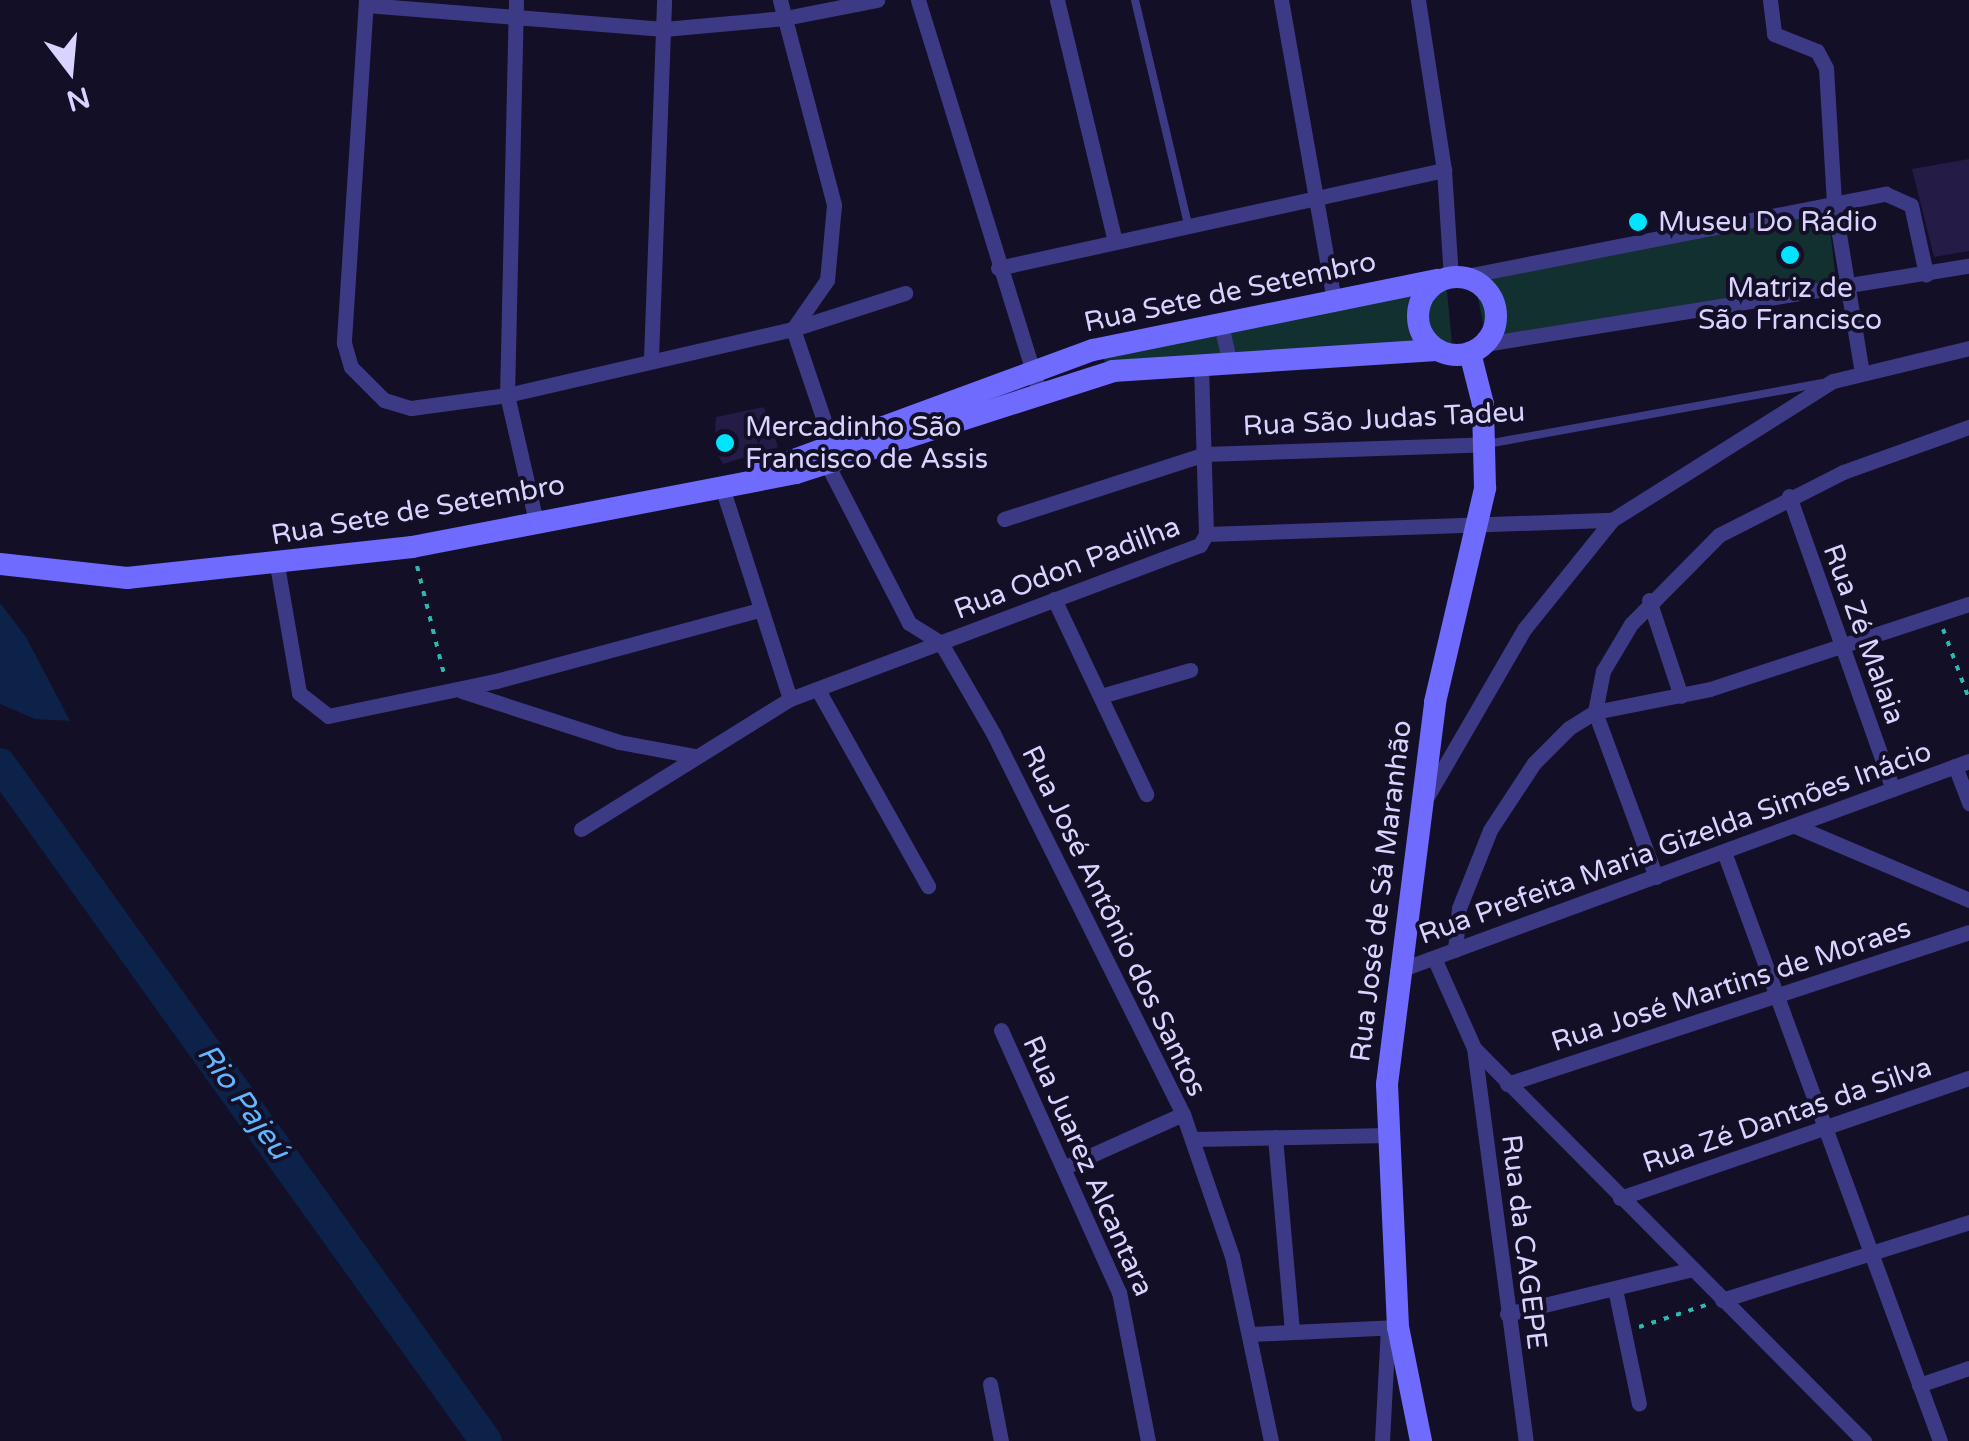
<!DOCTYPE html>
<meta charset="utf-8">
<style>
body{margin:0}
#map{position:relative;width:1969px;height:1441px;overflow:hidden;background:#130f26;font-family:"Varela Round",sans-serif}
div>[style]{position:absolute}
.green>*{inset:0;background:#12302f}
.water>*{inset:0;background:#0c2248}
.river>*{height:32px;margin:-16px;padding:0 16px;transform-origin:16px;border-radius:16px;background:#0c2248}
.building>*{inset:0;background:#241b47}
.path>*{height:4px;margin-top:-2px;transform-origin:0;background:repeating-linear-gradient(90deg,#2fb8b0 0 5px,transparent 0 13px)}
.lane>*{height:8px;margin:-4px;padding:0 4px;transform-origin:4px;border-radius:4px;background:#3d3a85}
.street>*{height:15px;margin:-7.5px;padding:0 7.5px;transform-origin:7.5px;border-radius:7.5px;background:#3d3a85}
.secondary>*{height:22px;margin:-11px;padding:0 11px;transform-origin:11px;border-radius:11px;background:#6f6bff}
.secondary>.ring{margin:-11px;padding:0;box-sizing:content-box;background:none;border:22px solid #6f6bff;border-radius:50%}
.dots>*{width:28px;height:28px;translate:-50% -50%;box-sizing:border-box;border:5px solid #130f26;border-radius:50%}
span{translate:-50% -50%;white-space:nowrap;text-align:center;line-height:1.15;-webkit-text-stroke:8px #130f26;paint-order:stroke}
.poi-label{font-size:28px;color:#d9d4ff}
.left{translate:0 -50%;text-align:left}
.street-label{font-size:28px;color:#d9d4ff}
.water-label{font-size:30px;color:#62b6ff;font-style:italic}
.north{position:absolute;left:20px;top:20px;width:100px;height:100px;-webkit-text-stroke:8px #130f26;paint-order:stroke;rotate:164deg;font-size:28px;font-weight:700;line-height:40px;text-align:center;color:#d9d4ff}
.north::after{content:'';display:block;margin:auto;width:35px;height:45px;background:#d9d4ff;clip-path:polygon(50% 0,100% 100%,50% 72%,0 100%)}
</style>
<div id="map">
<div class="green">
<div style="clip-path:polygon(1800px 218px,1830px 228px,1836px 282px,1494px 337px,1485px 333px,1476px 288px,1482px 279px)"></div>
<div style="clip-path:polygon(1438px 286px,1447px 291px,1452px 344px,1106px 364px,1102px 356px)"></div>
</div>
<div class="water">
<div style="clip-path:polygon(0 603px,26px 637px,70px 721px,35px 719px,0 704px)"></div>
</div>
<div class="river">
<div style="left:0;top:764px;width:833px;rotate:54.33deg"></div>
</div>
<div class="building">
<div style="clip-path:polygon(1969px 159px,1969px 251px,1934px 257px,1912px 169px)"></div>
<div style="clip-path:polygon(764px 407px,778px 447px,723px 464px,714px 448px,716px 417px)"></div>
</div>
<div class="path">
<div style="left:417px;top:566px;width:115px;rotate:76deg"></div>
<div style="left:1943px;top:629px;width:75px;rotate:69.6deg"></div>
<div style="left:1639px;top:1327px;width:71px;rotate:-18.2deg"></div>
</div>
<div class="lane">
<div style="left:1135px;top:0;width:230px;rotate:76.7deg"></div>
<div style="left:1487px;top:444px;width:341px;rotate:-10.3deg"></div>
</div>
<div class="street">
<div style="left:366px;top:0;width:344px;rotate:93.7deg"></div>
<div style="left:344px;top:343px;width:25px;rotate:74deg"></div>
<div style="left:351px;top:367px;width:47px;rotate:45deg"></div>
<div style="left:384px;top:400px;width:28px;rotate:17deg"></div>
<div style="left:411px;top:408px;width:97px;rotate:-7.7deg"></div>
<div style="left:507px;top:395px;width:294px;rotate:-13deg"></div>
<div style="left:793px;top:329px;width:118px;rotate:-17.8deg"></div>
<div style="left:516px;top:0;width:395px;rotate:91.3deg"></div>
<div style="left:507px;top:395px;width:130px;rotate:77.1deg"></div>
<div style="left:780px;top:0;width:212px;rotate:75.2deg"></div>
<div style="left:834px;top:205px;width:75px;rotate:95.3deg"></div>
<div style="left:827px;top:280px;width:60px;rotate:124.8deg"></div>
<div style="left:793px;top:329px;width:118px;rotate:71.3deg"></div>
<div style="left:918px;top:0;width:412px;rotate:72.8deg"></div>
<div style="left:1057px;top:0;width:248px;rotate:76.5deg"></div>
<div style="left:1281px;top:0;width:301px;rotate:80deg"></div>
<div style="left:1418px;top:0;width:172px;rotate:81.3deg"></div>
<div style="left:1444px;top:170px;width:108px;rotate:86.3deg"></div>
<div style="left:1770px;top:0;width:34px;rotate:83deg"></div>
<div style="left:1774px;top:34px;width:46px;rotate:21.6deg"></div>
<div style="left:1817px;top:51px;width:19px;rotate:62deg"></div>
<div style="left:1826px;top:68px;width:136px;rotate:86.6deg"></div>
<div style="left:1834px;top:204px;width:171px;rotate:80.6deg"></div>
<div style="left:366px;top:5px;width:299px;rotate:4.6deg"></div>
<div style="left:664px;top:29px;width:121px;rotate:-5.2deg"></div>
<div style="left:785px;top:18px;width:94px;rotate:-11.1deg"></div>
<div style="left:998px;top:268px;width:457px;rotate:-12.4deg"></div>
<div style="left:1461px;top:277px;width:433px;rotate:-11.1deg"></div>
<div style="left:1886px;top:194px;width:27px;rotate:24deg"></div>
<div style="left:1911px;top:205px;width:71px;rotate:77.7deg"></div>
<div style="left:1220px;top:320px;width:45px;rotate:77.2deg"></div>
<div style="left:1485px;top:344px;width:490px;rotate:-9.2deg"></div>
<div style="left:651px;top:358px;width:358px;rotate:-87.9deg"></div>
<div style="left:1201px;top:366px;width:168px;rotate:88.3deg"></div>
<div style="left:827px;top:464px;width:179px;rotate:62.7deg"></div>
<div style="left:909px;top:623px;width:38px;rotate:32deg"></div>
<div style="left:941px;top:643px;width:104px;rotate:60deg"></div>
<div style="left:993px;top:733px;width:426px;rotate:63.5deg"></div>
<div style="left:1183px;top:1114px;width:150px;rotate:71deg"></div>
<div style="left:1232px;top:1256px;width:189px;rotate:78.1deg"></div>
<div style="left:721px;top:484px;width:226px;rotate:72.2deg"></div>
<div style="left:1789px;top:496px;width:311px;rotate:70.5deg"></div>
<div style="left:1004px;top:519px;width:211px;rotate:-17.9deg"></div>
<div style="left:1205px;top:454px;width:282px;rotate:-2deg"></div>
<div style="left:277px;top:565px;width:130px;rotate:80.2deg"></div>
<div style="left:299px;top:693px;width:37px;rotate:38deg"></div>
<div style="left:328px;top:716px;width:172px;rotate:-11.8deg"></div>
<div style="left:496px;top:681px;width:273px;rotate:-15.1deg"></div>
<div style="left:1054px;top:599px;width:216px;rotate:64.7deg"></div>
<div style="left:1649px;top:600px;width:101px;rotate:71.6deg"></div>
<div style="left:818px;top:690px;width:225px;rotate:60.7deg"></div>
<div style="left:462px;top:691px;width:165px;rotate:18deg"></div>
<div style="left:619px;top:742px;width:76px;rotate:10.6deg"></div>
<div style="left:1101px;top:696px;width:93px;rotate:-16.3deg"></div>
<div style="left:1955px;top:766px;width:40px;rotate:69deg"></div>
<div style="left:1428px;top:795px;width:193px;rotate:-59.9deg"></div>
<div style="left:1525px;top:628px;width:139px;rotate:-51.1deg"></div>
<div style="left:1612px;top:520px;width:261px;rotate:-32.2deg"></div>
<div style="left:1833px;top:381px;width:140px;rotate:-13.6deg"></div>
<div style="left:1795px;top:826px;width:189px;rotate:23deg"></div>
<div style="left:581px;top:829px;width:246px;rotate:-31.9deg"></div>
<div style="left:790px;top:699px;width:438px;rotate:-20.6deg"></div>
<div style="left:1200px;top:545px;width:13px;rotate:-61deg"></div>
<div style="left:1206px;top:534px;width:406px;rotate:-2deg"></div>
<div style="left:1724px;top:852px;width:627px;rotate:69.86deg"></div>
<div style="left:1656px;top:877px;width:176px;rotate:-110.3deg"></div>
<div style="left:1595px;top:712px;width:42px;rotate:-79deg"></div>
<div style="left:1603px;top:671px;width:55px;rotate:-59.2deg"></div>
<div style="left:1631px;top:624px;width:125px;rotate:-45.3deg"></div>
<div style="left:1719px;top:535px;width:139px;rotate:-26.9deg"></div>
<div style="left:1843px;top:472px;width:134px;rotate:-19.7deg"></div>
<div style="left:1455px;top:950px;width:42px;rotate:-84.6deg"></div>
<div style="left:1459px;top:908px;width:84px;rotate:-68.3deg"></div>
<div style="left:1490px;top:830px;width:80px;rotate:-56.7deg"></div>
<div style="left:1534px;top:763px;width:49px;rotate:-45deg"></div>
<div style="left:1569px;top:728px;width:31px;rotate:-32deg"></div>
<div style="left:1595px;top:712px;width:117px;rotate:-11.3deg"></div>
<div style="left:1710px;top:689px;width:273px;rotate:-18.2deg"></div>
<div style="left:1434px;top:958px;width:98px;rotate:66deg"></div>
<div style="left:1474px;top:1048px;width:554px;rotate:45.22deg"></div>
<div style="left:1397px;top:971px;width:609px;rotate:-20.16deg"></div>
<div style="left:1001px;top:1030px;width:287px;rotate:65.8deg"></div>
<div style="left:1119px;top:1292px;width:152px;rotate:79deg"></div>
<div style="left:1474px;top:1048px;width:396px;rotate:82.5deg"></div>
<div style="left:1507px;top:1084px;width:486px;rotate:-18.2deg"></div>
<div style="left:1275px;top:1137px;width:195px;rotate:85deg"></div>
<div style="left:1194px;top:1139px;width:194px;rotate:-1.2deg"></div>
<div style="left:1065px;top:1167px;width:129px;rotate:-24.2deg"></div>
<div style="left:1620px;top:1198px;width:369px;rotate:-19deg"></div>
<div style="left:1615px;top:1289px;width:117px;rotate:78.2deg"></div>
<div style="left:1722px;top:1300px;width:259px;rotate:-17.5deg"></div>
<div style="left:1507px;top:1314px;width:187px;rotate:-13.6deg"></div>
<div style="left:1251px;top:1334px;width:147px;rotate:-2.7deg"></div>
<div style="left:990px;top:1384px;width:58px;rotate:79.1deg"></div>
<div style="left:1919px;top:1385px;width:53px;rotate:-18.8deg"></div>
<div style="left:1382px;top:1441px;width:113px;rotate:-87deg"></div>
</div>
<div class="secondary">
<div class="ring" style="left:1418px;top:277px;width:56px;height:56px"></div>
<div style="left:761px;top:472px;width:354px;rotate:-20.2deg"></div>
<div style="left:1093px;top:350px;width:352px;rotate:-11.5deg"></div>
<div style="left:0;top:564px;width:128px;rotate:6.3deg"></div>
<div style="left:127px;top:578px;width:287px;rotate:-6.2deg"></div>
<div style="left:412px;top:547px;width:391px;rotate:-10.9deg"></div>
<div style="left:796px;top:473px;width:333px;rotate:-17.8deg"></div>
<div style="left:1113px;top:371px;width:324px;rotate:-3.7deg"></div>
<div style="left:1421px;top:1441px;width:116px;rotate:-101.4deg"></div>
<div style="left:1398px;top:1327px;width:243px;rotate:-92.6deg"></div>
<div style="left:1387px;top:1084px;width:385px;rotate:-82.8deg"></div>
<div style="left:1435px;top:702px;width:220px;rotate:-76.8deg"></div>
<div style="left:1485px;top:488px;width:84px;rotate:-91.4deg"></div>
<div style="left:1483px;top:404px;width:53px;rotate:-104.3deg"></div>
</div>
<div class="dots">
<div style="left:1638px;top:222px;background:#00e5ff"></div>
<div style="left:1790px;top:255px;background:#00e5ff"></div>
<div style="left:725px;top:443px;background:#00e5ff"></div>
</div>
<div class="poi-label">
<span class="left" style="left:1658px;top:222px">Museu Do Rádio</span>
<span style="left:1790px;top:304px">Matriz de<br>São Francisco</span>
<span class="left" style="left:745px;top:443px">Mercadinho São<br>Francisco de Assis</span>
</div>
<div class="street-label">
<span style="left:1230px;top:292px;rotate:-12deg">Rua Sete de Setembro</span>
<span style="left:1384px;top:419px;rotate:-3deg">Rua São Judas Tadeu</span>
<span style="left:418px;top:510px;rotate:-10deg">Rua Sete de Setembro</span>
<span style="left:1067px;top:568px;rotate:-21deg">Rua Odon Padilha</span>
<span style="left:1864px;top:634px;rotate:70deg">Rua Zé Malaia</span>
<span style="left:1675px;top:843px;rotate:-20deg">Rua Prefeita Maria Gizelda Simões Inácio</span>
<span style="left:1381px;top:891px;rotate:-83deg">Rua José de Sá Maranhão</span>
<span style="left:1114px;top:921px;rotate:64deg">Rua José Antônio dos Santos</span>
<span style="left:1731px;top:985px;rotate:-18deg">Rua José Martins de Moraes</span>
<span style="left:1787px;top:1115px;rotate:-19deg">Rua Zé Dantas da Silva</span>
<span style="left:1088px;top:1166px;rotate:66deg">Rua Juarez Alcantara</span>
<span style="left:1524px;top:1242px;rotate:83deg">Rua da CAGEPE</span>
</div>
<div class="water-label">
<span style="left:243px;top:1102px;rotate:54deg">Rio Pajeú</span>
</div>
<div class="north">N</div>
</div>
